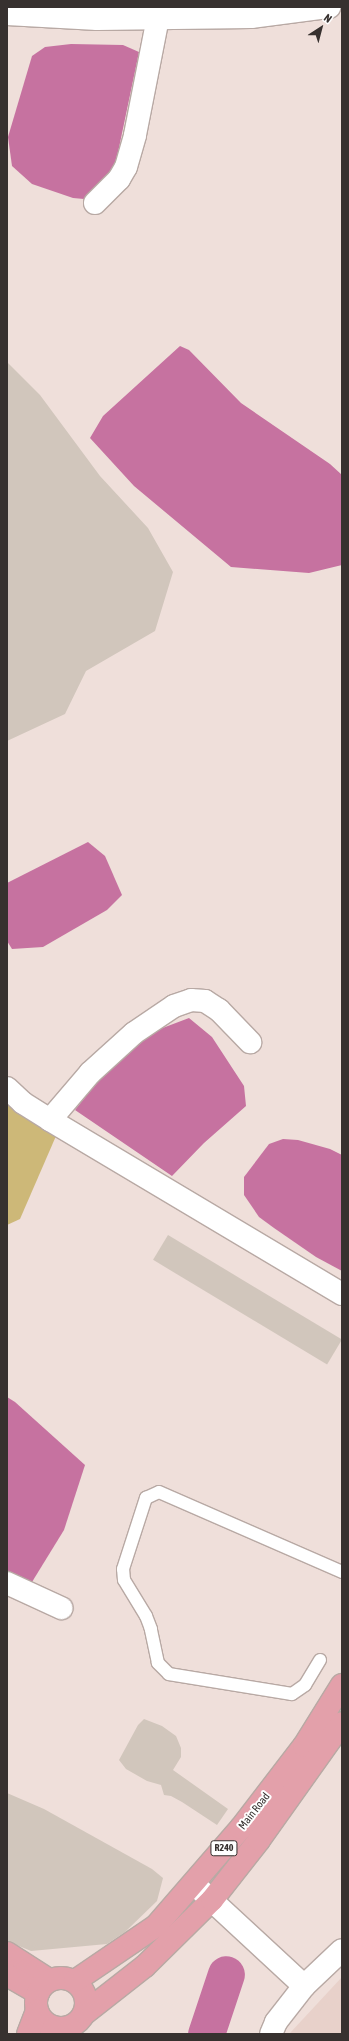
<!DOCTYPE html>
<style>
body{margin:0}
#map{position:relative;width:349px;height:2041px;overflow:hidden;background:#efdfda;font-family:"Asap Condensed",sans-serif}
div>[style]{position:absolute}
.built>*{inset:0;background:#e8d1ca}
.green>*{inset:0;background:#cdb878}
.water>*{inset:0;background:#c672a0}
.river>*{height:37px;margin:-18.5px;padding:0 18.5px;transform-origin:18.5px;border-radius:18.5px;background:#c672a0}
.building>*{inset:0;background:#d1c6bc;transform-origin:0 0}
.roads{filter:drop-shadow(1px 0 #b8a9a4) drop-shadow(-1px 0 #b8a9a4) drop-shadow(0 1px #b8a9a4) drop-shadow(0 -1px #b8a9a4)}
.service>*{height:12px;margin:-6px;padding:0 6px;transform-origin:6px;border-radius:6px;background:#fff}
.minor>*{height:22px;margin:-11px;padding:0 11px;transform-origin:11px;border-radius:11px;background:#fff}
.primary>*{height:22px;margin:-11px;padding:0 11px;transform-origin:11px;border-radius:11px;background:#e3a0aa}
.primary>.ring{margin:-11px;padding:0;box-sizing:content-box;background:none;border:22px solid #e3a0aa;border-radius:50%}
span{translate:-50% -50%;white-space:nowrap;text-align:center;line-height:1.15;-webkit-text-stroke:4px #fff;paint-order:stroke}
.shield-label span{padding:1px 3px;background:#fff;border:1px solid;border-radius:3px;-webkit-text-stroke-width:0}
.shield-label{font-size:10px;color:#37312f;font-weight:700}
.street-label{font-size:11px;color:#37312f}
.frame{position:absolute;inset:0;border:8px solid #37312f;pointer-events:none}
.north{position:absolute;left:301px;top:8px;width:40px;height:40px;-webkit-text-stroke:3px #fff;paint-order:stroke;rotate:36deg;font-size:11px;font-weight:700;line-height:16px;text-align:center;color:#37312f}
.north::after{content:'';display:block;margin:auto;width:14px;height:18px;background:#37312f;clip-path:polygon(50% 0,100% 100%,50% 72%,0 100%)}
</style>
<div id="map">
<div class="built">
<div style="clip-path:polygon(342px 1977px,342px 2034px,291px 2034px,290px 2033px)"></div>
</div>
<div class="green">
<div style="clip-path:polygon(7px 1103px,56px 1136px,20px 1219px,7px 1225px)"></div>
</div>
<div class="water">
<div style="clip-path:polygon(71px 44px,123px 45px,139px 52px,112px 181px,95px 200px,73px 198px,32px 184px,12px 166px,8px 137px,32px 56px,45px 47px)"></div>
<div style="clip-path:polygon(180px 346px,189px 350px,241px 403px,330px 464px,342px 475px,342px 565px,309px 573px,231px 567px,134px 486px,90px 438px,103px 416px)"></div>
<div style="clip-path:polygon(88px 842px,105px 856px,122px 895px,107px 910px,43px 947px,12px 949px,7px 941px,7px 883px)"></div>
<div style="clip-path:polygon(189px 1018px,212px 1037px,244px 1086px,246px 1106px,204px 1143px,172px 1176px,75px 1110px,116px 1058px,152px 1032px)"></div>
<div style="clip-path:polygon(283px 1139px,298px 1140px,330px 1149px,342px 1155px,342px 1271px,316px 1257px,274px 1228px,259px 1217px,244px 1195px,244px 1177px,269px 1144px)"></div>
<div style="clip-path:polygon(7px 1397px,15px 1402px,85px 1465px,64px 1530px,24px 1595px,7px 1591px)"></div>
</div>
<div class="river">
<div style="left:206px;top:2034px;width:63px;rotate:-71.6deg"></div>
</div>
<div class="building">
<div style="clip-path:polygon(7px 362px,40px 395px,100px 476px,148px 528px,173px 572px,155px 631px,86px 671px,65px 714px,7px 741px)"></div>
<div style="left:168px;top:1235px;width:203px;height:29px;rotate:31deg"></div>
<div style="clip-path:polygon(144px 1719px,162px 1726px,176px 1736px,181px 1748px,181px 1757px,173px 1770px,228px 1809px,217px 1825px,182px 1802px,171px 1796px,164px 1795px,161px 1785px,147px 1781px,126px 1769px,119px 1760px,138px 1725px)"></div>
<div style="clip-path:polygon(7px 1793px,44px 1809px,152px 1869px,163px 1878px,157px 1901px,125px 1932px,107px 1944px,31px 1951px,7px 1941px)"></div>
</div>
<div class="roads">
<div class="service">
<div style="left:320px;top:1660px;width:29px;rotate:121deg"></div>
<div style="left:305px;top:1685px;width:16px;rotate:145deg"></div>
<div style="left:292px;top:1694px;width:125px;rotate:-170.8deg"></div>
<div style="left:169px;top:1674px;width:16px;rotate:-135deg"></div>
<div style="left:158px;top:1663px;width:35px;rotate:-102deg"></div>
<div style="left:151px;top:1629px;width:14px;rotate:-111deg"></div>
<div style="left:146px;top:1616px;width:42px;rotate:-121.4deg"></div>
<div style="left:124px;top:1580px;width:11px;rotate:-95deg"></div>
<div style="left:123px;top:1569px;width:75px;rotate:-72.1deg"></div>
<div style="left:146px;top:1498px;width:14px;rotate:-25deg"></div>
<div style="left:159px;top:1492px;width:200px;rotate:23.6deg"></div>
</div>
<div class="minor">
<div style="left:7px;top:14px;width:90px;rotate:3.2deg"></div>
<div style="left:97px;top:19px;width:154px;rotate:-0.7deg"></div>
<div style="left:251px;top:17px;width:79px;rotate:-7.3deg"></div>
<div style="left:95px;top:203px;width:34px;rotate:-45deg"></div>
<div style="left:119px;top:179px;width:14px;rotate:-60deg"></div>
<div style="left:126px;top:167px;width:33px;rotate:-74deg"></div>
<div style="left:135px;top:135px;width:119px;rotate:-78.9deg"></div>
<div style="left:7px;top:1088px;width:22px;rotate:43deg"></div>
<div style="left:23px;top:1103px;width:32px;rotate:32deg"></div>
<div style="left:50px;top:1120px;width:340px;rotate:30.8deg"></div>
<div style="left:50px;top:1120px;width:62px;rotate:-49.6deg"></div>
<div style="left:90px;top:1073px;width:59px;rotate:-42.3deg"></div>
<div style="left:134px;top:1033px;width:48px;rotate:-34deg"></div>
<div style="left:174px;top:1006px;width:18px;rotate:-19deg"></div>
<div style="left:191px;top:1000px;width:14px;rotate:4deg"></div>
<div style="left:205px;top:1001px;width:17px;rotate:33deg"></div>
<div style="left:219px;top:1010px;width:45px;rotate:45.9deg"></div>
<div style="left:7px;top:1583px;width:60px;rotate:24.8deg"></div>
<div style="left:194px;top:1884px;width:150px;rotate:42.8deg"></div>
<div style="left:271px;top:2034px;width:13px;rotate:-67deg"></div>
<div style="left:276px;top:2022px;width:46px;rotate:-52.1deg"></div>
<div style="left:304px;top:1986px;width:52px;rotate:-43.5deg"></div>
</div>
<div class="primary">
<div style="left:7px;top:1953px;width:50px;rotate:32.7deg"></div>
<div style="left:7px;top:1975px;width:36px;rotate:30deg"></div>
<div class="ring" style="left:36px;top:1978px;width:28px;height:28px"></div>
<div style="left:75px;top:1981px;width:98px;rotate:-34.2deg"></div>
<div style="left:156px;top:1926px;width:130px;rotate:-49.1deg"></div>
<div style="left:241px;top:1828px;width:103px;rotate:-52.5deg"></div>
<div style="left:304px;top:1746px;width:72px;rotate:-58.1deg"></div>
<div style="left:85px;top:2013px;width:76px;rotate:-38.1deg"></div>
<div style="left:145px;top:1966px;width:94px;rotate:-44.6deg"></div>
<div style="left:212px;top:1900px;width:76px;rotate:-51.9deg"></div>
<div style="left:259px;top:1840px;width:143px;rotate:-54.6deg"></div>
<div style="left:28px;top:2034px;width:25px;rotate:-69deg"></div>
</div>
</div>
<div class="shield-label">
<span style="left:224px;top:1848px">R240</span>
</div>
<div class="street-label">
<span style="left:254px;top:1811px;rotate:-52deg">Main Road</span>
</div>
<div class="frame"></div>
<div class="north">N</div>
</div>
